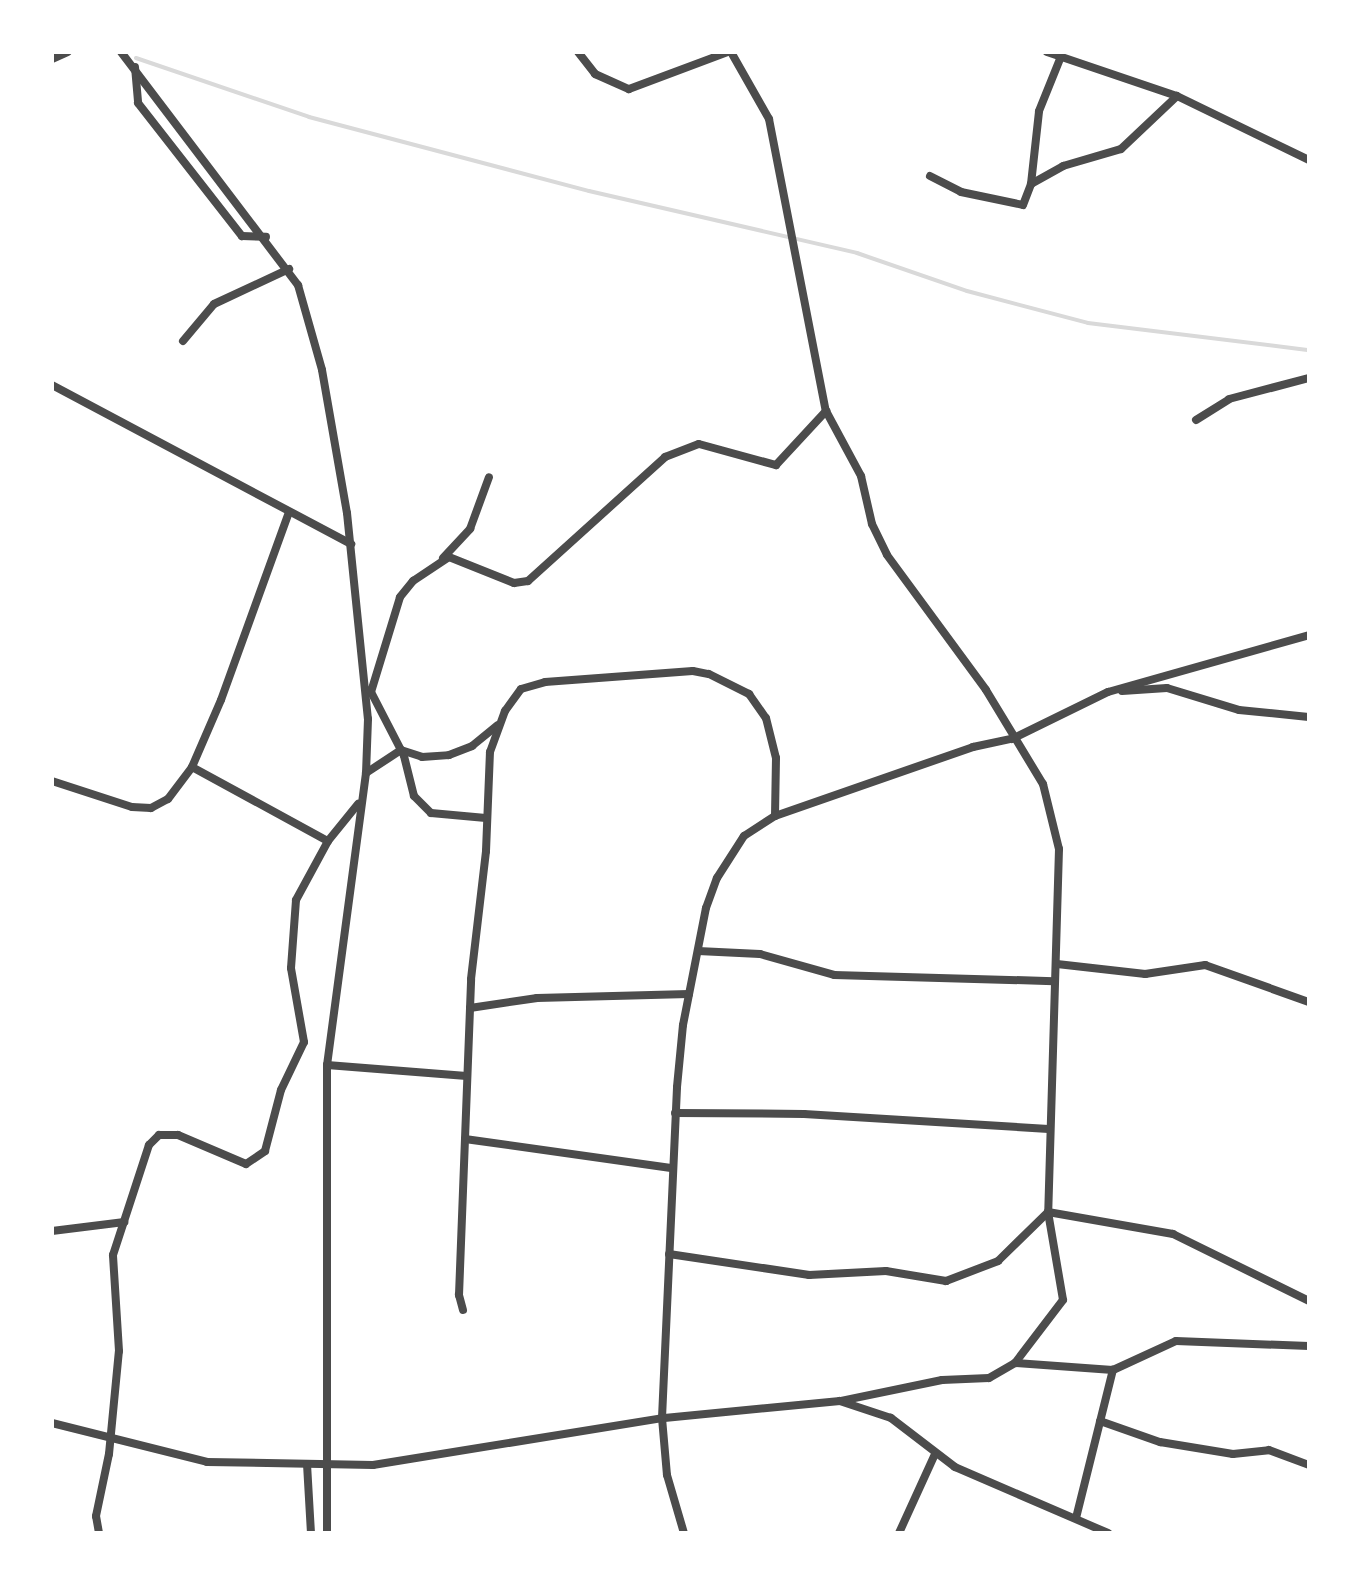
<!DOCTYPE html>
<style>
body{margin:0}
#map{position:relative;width:1361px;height:1585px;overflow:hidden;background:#fff;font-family:Rubik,sans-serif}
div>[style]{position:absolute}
.stream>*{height:4px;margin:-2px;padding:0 2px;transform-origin:2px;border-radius:2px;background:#d9d9d9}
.minor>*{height:8px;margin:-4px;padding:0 4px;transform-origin:4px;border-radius:4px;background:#4c4c4c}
span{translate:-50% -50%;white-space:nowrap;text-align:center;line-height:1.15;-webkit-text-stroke:6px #fff;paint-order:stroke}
.frame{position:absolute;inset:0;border:54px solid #fff;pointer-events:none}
</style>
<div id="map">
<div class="stream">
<div style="left:136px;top:58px;width:183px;rotate:18.8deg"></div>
<div style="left:309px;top:117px;width:290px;rotate:14.8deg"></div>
<div style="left:589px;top:191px;width:275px;rotate:13deg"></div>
<div style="left:857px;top:253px;width:116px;rotate:19.1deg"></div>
<div style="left:967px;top:291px;width:125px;rotate:14.8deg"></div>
<div style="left:1088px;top:323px;width:223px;rotate:7deg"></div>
</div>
<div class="minor">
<div style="left:121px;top:52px;width:293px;rotate:52.8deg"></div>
<div style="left:298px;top:285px;width:88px;rotate:74.2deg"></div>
<div style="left:322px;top:370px;width:145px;rotate:80.1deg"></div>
<div style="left:347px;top:513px;width:207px;rotate:84.2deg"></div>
<div style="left:368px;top:719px;width:54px;rotate:92.1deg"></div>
<div style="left:366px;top:773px;width:295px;rotate:97.6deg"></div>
<div style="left:327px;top:1065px;width:468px;rotate:90deg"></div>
<div style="left:578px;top:52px;width:28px;rotate:52deg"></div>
<div style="left:595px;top:74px;width:37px;rotate:24deg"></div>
<div style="left:629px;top:89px;width:106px;rotate:-20.5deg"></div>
<div style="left:731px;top:52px;width:77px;rotate:60.4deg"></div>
<div style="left:769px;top:119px;width:298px;rotate:79deg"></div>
<div style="left:826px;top:411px;width:74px;rotate:61.7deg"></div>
<div style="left:861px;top:476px;width:49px;rotate:77.1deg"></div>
<div style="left:872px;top:524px;width:34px;rotate:64deg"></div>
<div style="left:887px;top:555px;width:167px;rotate:53.7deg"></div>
<div style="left:986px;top:690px;width:110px;rotate:58.8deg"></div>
<div style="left:1043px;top:784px;width:67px;rotate:76.2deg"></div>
<div style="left:1059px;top:849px;width:363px;rotate:91.7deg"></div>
<div style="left:1048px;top:1212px;width:89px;rotate:80.3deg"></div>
<div style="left:1063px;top:1300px;width:79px;rotate:127.3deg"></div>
<div style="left:1015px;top:1363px;width:30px;rotate:150deg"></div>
<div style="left:989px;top:1378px;width:47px;rotate:177.6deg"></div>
<div style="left:942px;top:1380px;width:103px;rotate:168.3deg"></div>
<div style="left:1047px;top:52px;width:137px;rotate:18.7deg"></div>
<div style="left:1177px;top:96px;width:147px;rotate:25.9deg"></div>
<div style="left:52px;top:59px;width:17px;rotate:-24deg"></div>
<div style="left:135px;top:67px;width:36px;rotate:85deg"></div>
<div style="left:138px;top:103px;width:169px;rotate:52deg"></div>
<div style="left:242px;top:236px;width:24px;rotate:2deg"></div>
<div style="left:930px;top:176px;width:35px;rotate:27deg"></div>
<div style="left:961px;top:192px;width:63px;rotate:11.8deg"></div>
<div style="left:1023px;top:205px;width:22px;rotate:-69deg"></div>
<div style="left:1031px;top:184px;width:37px;rotate:-29deg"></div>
<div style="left:1063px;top:166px;width:60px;rotate:-16.3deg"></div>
<div style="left:1121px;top:149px;width:77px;rotate:-43.4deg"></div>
<div style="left:1031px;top:184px;width:73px;rotate:-83.7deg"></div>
<div style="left:1039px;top:111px;width:56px;rotate:-68deg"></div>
<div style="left:183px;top:341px;width:48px;rotate:-50deg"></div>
<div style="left:214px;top:304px;width:83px;rotate:-25deg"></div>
<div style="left:52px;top:385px;width:339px;rotate:28deg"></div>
<div style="left:1196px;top:420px;width:39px;rotate:-32deg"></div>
<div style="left:1229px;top:399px;width:83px;rotate:-14.7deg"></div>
<div style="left:443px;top:558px;width:40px;rotate:-47deg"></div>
<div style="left:470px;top:529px;width:55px;rotate:-69.9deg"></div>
<div style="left:370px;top:690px;width:74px;rotate:62.7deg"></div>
<div style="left:404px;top:756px;width:41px;rotate:76deg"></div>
<div style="left:414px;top:796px;width:24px;rotate:45deg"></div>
<div style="left:431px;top:813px;width:55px;rotate:5.2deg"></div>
<div style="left:1122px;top:691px;width:45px;rotate:-3.8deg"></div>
<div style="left:1167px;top:688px;width:75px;rotate:17deg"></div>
<div style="left:1239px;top:710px;width:70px;rotate:5.7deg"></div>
<div style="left:371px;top:692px;width:99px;rotate:-73deg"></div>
<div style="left:400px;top:597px;width:21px;rotate:-51deg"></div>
<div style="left:413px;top:581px;width:43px;rotate:-33.7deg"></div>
<div style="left:449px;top:557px;width:70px;rotate:21.8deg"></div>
<div style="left:514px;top:583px;width:14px;rotate:-8deg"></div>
<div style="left:528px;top:581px;width:185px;rotate:-42.1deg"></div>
<div style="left:665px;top:457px;width:36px;rotate:-21deg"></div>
<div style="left:699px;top:444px;width:80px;rotate:15.3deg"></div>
<div style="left:776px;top:465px;width:74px;rotate:-47.2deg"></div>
<div style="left:192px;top:767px;width:155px;rotate:28.6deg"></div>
<div style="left:366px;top:773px;width:42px;rotate:-33.3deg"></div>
<div style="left:401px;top:750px;width:22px;rotate:18deg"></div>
<div style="left:422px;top:757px;width:27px;rotate:-4deg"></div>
<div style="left:449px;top:755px;width:25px;rotate:-21deg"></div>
<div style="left:472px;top:746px;width:33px;rotate:-39deg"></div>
<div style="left:52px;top:781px;width:84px;rotate:18deg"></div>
<div style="left:132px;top:807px;width:19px;rotate:3deg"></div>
<div style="left:151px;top:808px;width:19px;rotate:-28deg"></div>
<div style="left:168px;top:799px;width:40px;rotate:-53deg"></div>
<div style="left:192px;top:767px;width:73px;rotate:-66.6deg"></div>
<div style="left:221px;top:700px;width:200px;rotate:-70.1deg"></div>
<div style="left:698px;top:951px;width:62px;rotate:2.8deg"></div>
<div style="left:760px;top:954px;width:77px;rotate:15.8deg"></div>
<div style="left:834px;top:975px;width:220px;rotate:1.6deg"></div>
<div style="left:1057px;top:964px;width:89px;rotate:6.5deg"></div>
<div style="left:1145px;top:974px;width:61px;rotate:-8.5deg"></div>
<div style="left:1205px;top:965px;width:110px;rotate:19.6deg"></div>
<div style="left:470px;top:1008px;width:68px;rotate:-8.5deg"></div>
<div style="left:537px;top:998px;width:152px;rotate:-1.5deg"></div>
<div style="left:327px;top:1065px;width:140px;rotate:4.5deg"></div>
<div style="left:675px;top:1113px;width:129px;rotate:0.4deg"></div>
<div style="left:804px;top:1114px;width:245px;rotate:3.5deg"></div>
<div style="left:465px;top:1139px;width:208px;rotate:8deg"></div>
<div style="left:52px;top:1231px;width:73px;rotate:-7.1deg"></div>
<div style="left:669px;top:1254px;width:142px;rotate:8.5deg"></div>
<div style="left:809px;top:1275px;width:77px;rotate:-3deg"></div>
<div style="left:886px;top:1271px;width:61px;rotate:9.5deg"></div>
<div style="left:946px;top:1281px;width:56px;rotate:-21deg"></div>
<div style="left:998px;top:1261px;width:70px;rotate:-44.4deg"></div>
<div style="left:1048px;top:1212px;width:127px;rotate:10deg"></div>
<div style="left:1173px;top:1234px;width:152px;rotate:26.2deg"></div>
<div style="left:463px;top:1310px;width:16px;rotate:-105deg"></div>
<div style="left:459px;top:1295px;width:316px;rotate:-87.8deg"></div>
<div style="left:471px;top:979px;width:129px;rotate:-83.3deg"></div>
<div style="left:486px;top:851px;width:99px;rotate:-87.7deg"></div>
<div style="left:490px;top:752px;width:44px;rotate:-69.9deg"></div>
<div style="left:505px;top:711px;width:27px;rotate:-54deg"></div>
<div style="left:521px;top:689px;width:25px;rotate:-16deg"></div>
<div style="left:545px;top:682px;width:148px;rotate:-4.3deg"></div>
<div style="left:693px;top:671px;width:16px;rotate:11deg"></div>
<div style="left:709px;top:674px;width:45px;rotate:26.6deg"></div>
<div style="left:749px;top:694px;width:29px;rotate:55deg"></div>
<div style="left:766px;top:718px;width:41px;rotate:76deg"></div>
<div style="left:776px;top:758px;width:58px;rotate:91deg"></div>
<div style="left:1015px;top:1363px;width:98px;rotate:4.1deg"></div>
<div style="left:1113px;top:1370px;width:69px;rotate:-24.7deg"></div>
<div style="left:1176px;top:1341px;width:133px;rotate:2.2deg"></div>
<div style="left:1100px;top:1421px;width:64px;rotate:19.3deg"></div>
<div style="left:1160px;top:1442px;width:74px;rotate:9.3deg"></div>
<div style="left:1233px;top:1454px;width:36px;rotate:-6deg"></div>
<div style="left:1269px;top:1450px;width:43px;rotate:20.6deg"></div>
<div style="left:52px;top:1423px;width:160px;rotate:14.1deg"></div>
<div style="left:207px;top:1462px;width:166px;rotate:1deg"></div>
<div style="left:373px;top:1465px;width:293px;rotate:-9.2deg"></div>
<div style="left:662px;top:1418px;width:57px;rotate:85deg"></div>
<div style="left:667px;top:1475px;width:60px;rotate:73.7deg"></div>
<div style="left:307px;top:1464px;width:69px;rotate:86.7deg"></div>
<div style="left:1076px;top:1518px;width:153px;rotate:-76deg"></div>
<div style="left:99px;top:1533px;width:17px;rotate:-100deg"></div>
<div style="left:96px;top:1516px;width:63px;rotate:-78.2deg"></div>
<div style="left:109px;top:1454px;width:103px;rotate:-84.5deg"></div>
<div style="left:119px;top:1351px;width:96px;rotate:-93.6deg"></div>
<div style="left:113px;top:1255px;width:116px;rotate:-71.9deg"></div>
<div style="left:149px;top:1145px;width:14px;rotate:-45deg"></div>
<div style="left:159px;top:1135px;width:19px"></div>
<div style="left:178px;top:1135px;width:74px;rotate:23.1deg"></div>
<div style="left:246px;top:1164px;width:23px;rotate:-34deg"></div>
<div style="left:265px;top:1151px;width:63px;rotate:-75.3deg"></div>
<div style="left:281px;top:1090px;width:53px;rotate:-64.4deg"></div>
<div style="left:304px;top:1042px;width:75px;rotate:-100deg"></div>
<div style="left:291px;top:968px;width:68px;rotate:-85.8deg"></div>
<div style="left:296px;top:900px;width:67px;rotate:-61.5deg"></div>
<div style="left:328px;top:841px;width:48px;rotate:-51deg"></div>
<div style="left:899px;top:1533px;width:87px;rotate:-65.5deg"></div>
<div style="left:1108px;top:1533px;width:167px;rotate:-156.7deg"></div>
<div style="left:955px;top:1467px;width:81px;rotate:-142.6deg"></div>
<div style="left:891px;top:1418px;width:54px;rotate:-161.6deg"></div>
<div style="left:840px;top:1401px;width:179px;rotate:174.5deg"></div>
<div style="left:662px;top:1418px;width:331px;rotate:-87.4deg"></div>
<div style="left:677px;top:1087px;width:62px;rotate:-84.5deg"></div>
<div style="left:683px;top:1025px;width:119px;rotate:-78.9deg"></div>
<div style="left:706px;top:908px;width:32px;rotate:-70deg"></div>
<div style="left:717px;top:878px;width:50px;rotate:-57.3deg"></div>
<div style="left:744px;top:836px;width:37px;rotate:-33deg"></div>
<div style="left:775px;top:816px;width:210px;rotate:-19.2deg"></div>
<div style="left:973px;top:747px;width:40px;rotate:-12deg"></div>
<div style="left:1012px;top:739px;width:107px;rotate:-26.1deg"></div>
<div style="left:1108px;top:692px;width:209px;rotate:-15.8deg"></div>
</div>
<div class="frame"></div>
</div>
